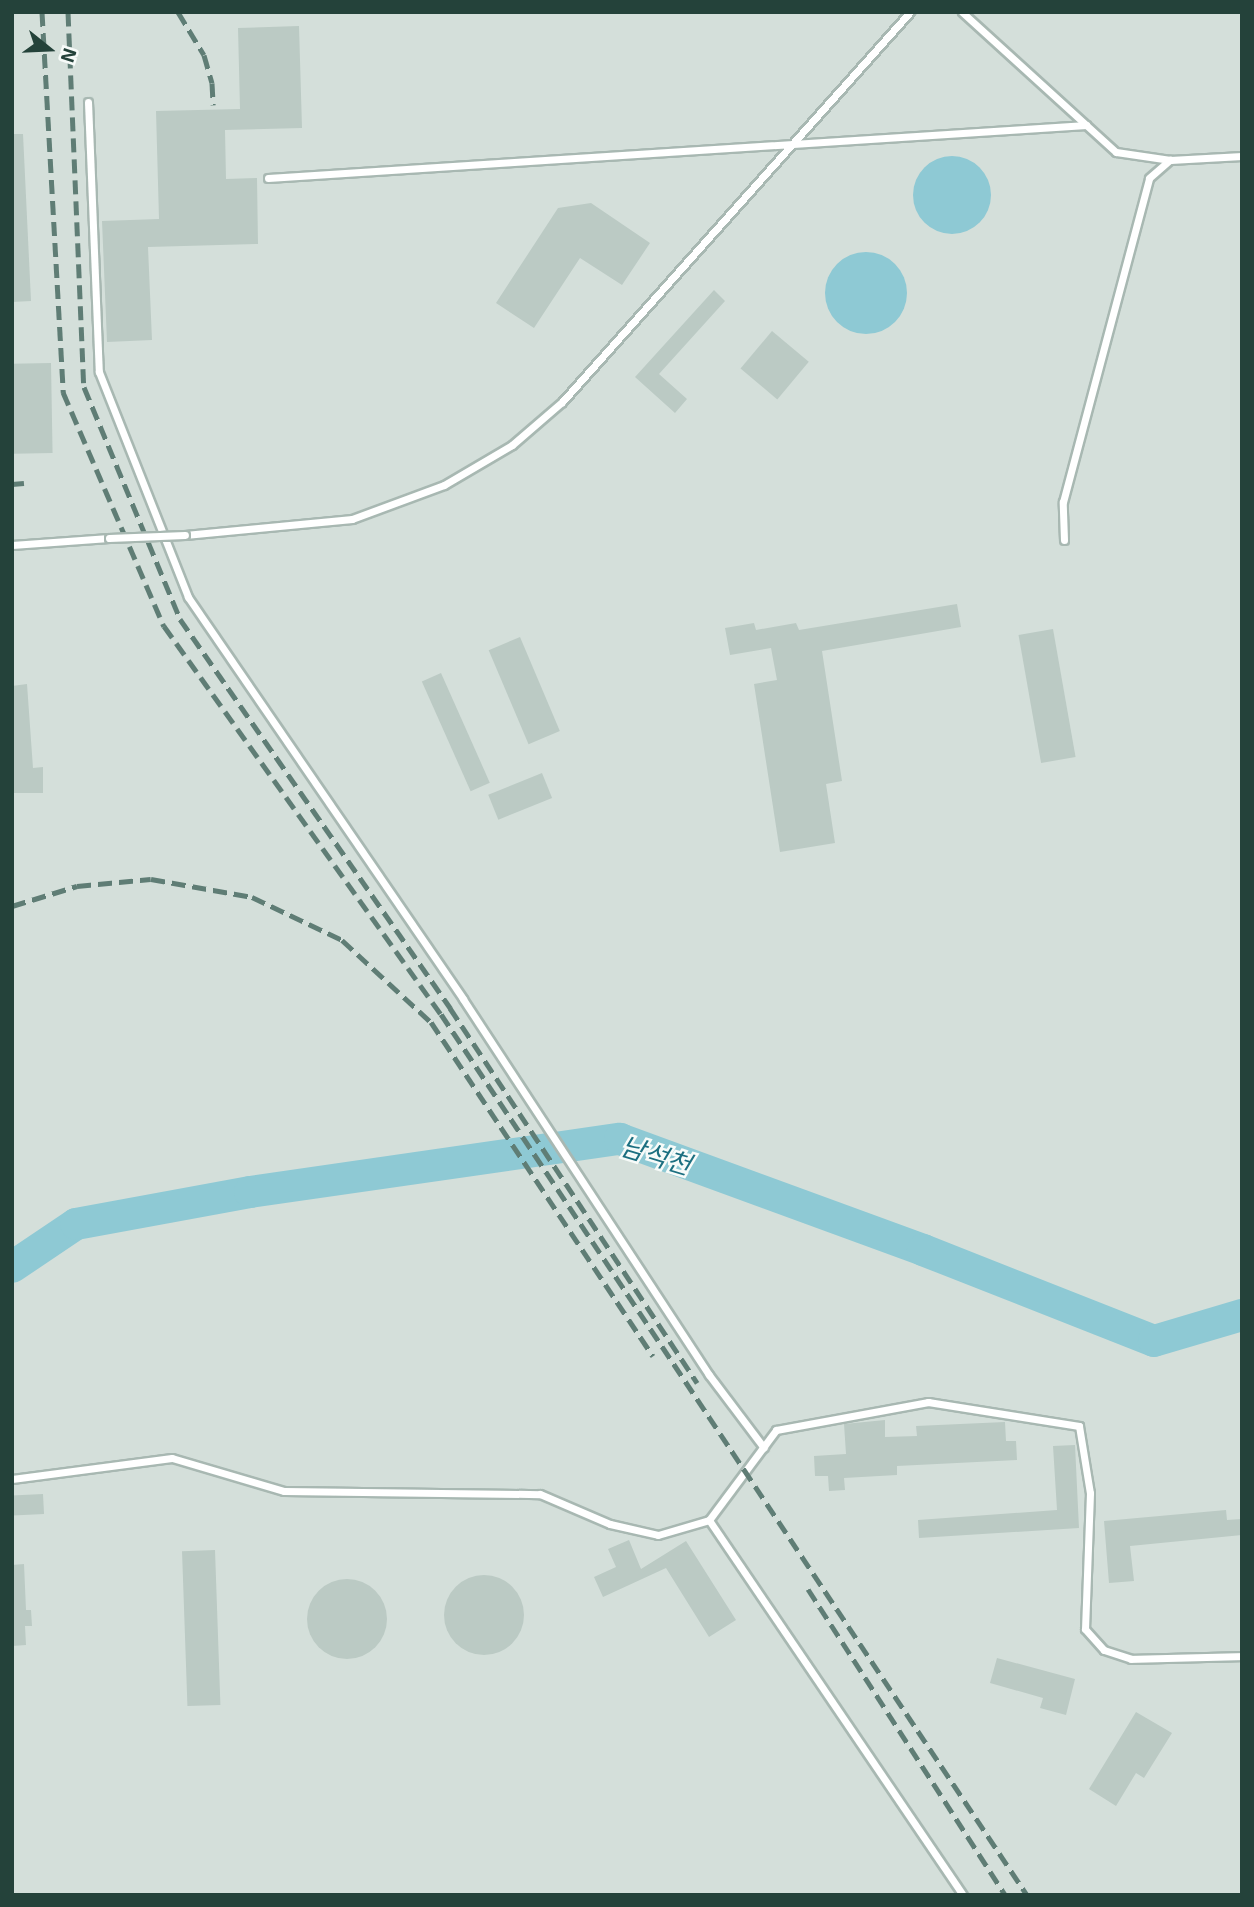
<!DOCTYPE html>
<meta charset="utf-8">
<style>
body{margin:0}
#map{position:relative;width:1254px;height:1907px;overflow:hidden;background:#e6efeb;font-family:"Exo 2","Noto Sans KR",sans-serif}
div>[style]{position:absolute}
.built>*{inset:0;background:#d4dfda;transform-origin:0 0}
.water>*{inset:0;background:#8ec9d4}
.round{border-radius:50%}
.river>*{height:32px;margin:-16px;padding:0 16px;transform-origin:16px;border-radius:16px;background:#8ec9d4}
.building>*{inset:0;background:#bbcac4;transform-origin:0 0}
.roads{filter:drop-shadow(2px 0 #a8b8b2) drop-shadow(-2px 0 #a8b8b2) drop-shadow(0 2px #a8b8b2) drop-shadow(0 -2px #a8b8b2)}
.service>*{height:7px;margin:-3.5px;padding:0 3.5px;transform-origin:3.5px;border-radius:3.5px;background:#fff}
.rail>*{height:5px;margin-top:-2.5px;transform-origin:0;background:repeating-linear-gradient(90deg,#5f7d75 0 14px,transparent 0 21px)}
.bridges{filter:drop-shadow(2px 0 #a8b8b2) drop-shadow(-2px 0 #a8b8b2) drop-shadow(0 2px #a8b8b2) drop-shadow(0 -2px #a8b8b2)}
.service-bridge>*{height:7px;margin:-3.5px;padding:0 3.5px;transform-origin:3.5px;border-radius:3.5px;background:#fff}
span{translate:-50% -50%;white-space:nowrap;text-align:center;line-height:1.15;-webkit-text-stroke:5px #f7fbf9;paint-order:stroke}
.water-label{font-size:26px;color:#1c6f80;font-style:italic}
.frame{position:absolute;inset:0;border:14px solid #24423a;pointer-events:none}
.north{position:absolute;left:14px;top:14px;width:70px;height:70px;-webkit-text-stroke:5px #f7fbf9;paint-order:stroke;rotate:108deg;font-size:19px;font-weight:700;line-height:28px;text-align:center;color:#24423a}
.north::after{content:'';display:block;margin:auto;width:24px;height:32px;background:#24423a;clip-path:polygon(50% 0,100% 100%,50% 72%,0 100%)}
</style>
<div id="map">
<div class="built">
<div style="left:12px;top:12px;width:1230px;height:1883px"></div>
</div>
<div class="water">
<div class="round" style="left:913px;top:156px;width:78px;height:78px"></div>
<div class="round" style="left:825px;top:252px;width:82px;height:82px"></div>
</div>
<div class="river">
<div style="left:12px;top:1267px;width:77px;rotate:-33.9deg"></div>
<div style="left:76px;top:1224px;width:177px;rotate:-10.4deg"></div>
<div style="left:250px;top:1192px;width:374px;rotate:-8.2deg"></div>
<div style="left:620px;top:1139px;width:323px;rotate:20.1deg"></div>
<div style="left:923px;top:1250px;width:248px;rotate:21.5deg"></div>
<div style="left:1154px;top:1341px;width:92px;rotate:-16.5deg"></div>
</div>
<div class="building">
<div style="clip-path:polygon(299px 26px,302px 128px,225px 130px,226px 179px,257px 178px,258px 244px,148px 247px,152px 340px,107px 342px,102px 221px,159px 219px,156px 111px,240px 109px,238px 28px)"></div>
<div style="clip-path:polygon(12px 134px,23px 134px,31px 301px,12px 302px)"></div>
<div style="clip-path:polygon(591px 203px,650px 243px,622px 285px,580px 258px,534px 328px,496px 303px,558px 208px)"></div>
<div style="clip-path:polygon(714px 290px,725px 301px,659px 374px,687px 399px,675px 413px,635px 377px)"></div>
<div style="left:772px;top:331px;width:48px;height:49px;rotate:40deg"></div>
<div style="left:51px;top:363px;width:90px;height:39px;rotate:89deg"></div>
<div style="clip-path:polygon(957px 604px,961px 627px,822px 651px,842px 781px,826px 784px,835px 843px,780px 852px,754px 684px,777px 680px,771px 648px,730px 655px,725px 628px,754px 623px,756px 630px,796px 623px,799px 630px)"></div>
<div style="left:1053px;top:629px;width:130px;height:35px;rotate:80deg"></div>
<div style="left:520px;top:637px;width:102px;height:34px;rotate:67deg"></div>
<div style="left:441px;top:673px;width:120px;height:21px;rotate:66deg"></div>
<div style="clip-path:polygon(27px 684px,33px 768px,43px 767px,43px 793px,12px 793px,12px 686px)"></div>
<div style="left:542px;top:773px;width:27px;height:58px;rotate:68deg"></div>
<div style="clip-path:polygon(885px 1420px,885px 1437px,917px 1436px,916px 1426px,1005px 1422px,1006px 1441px,1016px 1441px,1017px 1460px,897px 1466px,897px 1475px,844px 1478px,845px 1490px,829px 1491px,828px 1476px,815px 1476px,814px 1456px,846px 1454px,844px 1424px)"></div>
<div style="clip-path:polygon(1075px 1445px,1079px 1528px,919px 1538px,918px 1520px,1057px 1510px,1053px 1446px)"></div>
<div style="left:43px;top:1494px;width:20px;height:31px;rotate:87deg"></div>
<div style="clip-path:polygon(1226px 1510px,1227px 1520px,1242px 1519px,1242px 1535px,1130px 1546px,1134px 1581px,1109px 1583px,1104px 1521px)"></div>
<div style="clip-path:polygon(629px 1540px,641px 1569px,686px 1541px,736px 1620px,709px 1637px,666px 1568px,603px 1597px,594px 1577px,616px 1567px,608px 1549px)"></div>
<div style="left:215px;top:1550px;width:155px;height:33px;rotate:88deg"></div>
<div style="clip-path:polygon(24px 1564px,26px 1610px,31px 1610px,32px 1626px,25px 1626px,26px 1645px,12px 1646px,12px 1565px)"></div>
<div class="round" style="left:444px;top:1575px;width:80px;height:80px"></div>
<div class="round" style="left:307px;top:1579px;width:80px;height:80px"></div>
<div style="clip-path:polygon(997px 1658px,1075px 1679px,1066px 1715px,1040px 1708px,1043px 1698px,990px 1683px)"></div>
<div style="clip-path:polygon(1136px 1712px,1172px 1733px,1144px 1778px,1136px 1773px,1116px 1806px,1089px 1789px)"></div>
</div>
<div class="roads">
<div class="service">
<div style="left:962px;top:12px;width:208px;rotate:42.3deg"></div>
<div style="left:1116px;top:152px;width:55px;rotate:8.4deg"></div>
<div style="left:1170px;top:160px;width:72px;rotate:-3.2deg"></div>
<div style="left:88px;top:102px;width:270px;rotate:87.7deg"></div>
<div style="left:99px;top:372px;width:242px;rotate:68.4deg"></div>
<div style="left:188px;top:597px;width:487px;rotate:55.6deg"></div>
<div style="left:463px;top:999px;width:449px;rotate:56.8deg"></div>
<div style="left:709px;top:1375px;width:91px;rotate:53deg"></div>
<div style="left:268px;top:178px;width:820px;rotate:-3.71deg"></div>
<div style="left:185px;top:535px;width:168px;rotate:-5.5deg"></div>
<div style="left:352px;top:519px;width:98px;rotate:-20.3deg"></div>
<div style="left:444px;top:485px;width:79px;rotate:-30.5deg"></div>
<div style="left:512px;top:445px;width:66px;rotate:-40.7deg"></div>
<div style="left:562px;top:402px;width:523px;rotate:-48.26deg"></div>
<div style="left:1064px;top:540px;width:38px;rotate:-92deg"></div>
<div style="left:1063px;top:502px;width:335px;rotate:-75.1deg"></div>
<div style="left:1149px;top:178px;width:28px;rotate:-41deg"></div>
<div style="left:12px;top:545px;width:97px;rotate:-4.1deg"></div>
<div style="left:12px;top:1479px;width:161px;rotate:-7.5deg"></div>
<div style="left:172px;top:1458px;width:117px;rotate:16.4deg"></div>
<div style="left:284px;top:1491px;width:256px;rotate:0.7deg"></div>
<div style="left:540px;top:1494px;width:76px;rotate:23.2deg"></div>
<div style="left:610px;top:1524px;width:49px;rotate:12.9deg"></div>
<div style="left:658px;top:1535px;width:53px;rotate:-16.4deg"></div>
<div style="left:709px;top:1520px;width:112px;rotate:-53.3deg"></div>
<div style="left:776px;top:1430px;width:155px;rotate:-10.4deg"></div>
<div style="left:928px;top:1402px;width:153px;rotate:9deg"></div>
<div style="left:1079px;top:1426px;width:68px;rotate:80.7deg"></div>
<div style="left:1090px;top:1493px;width:136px;rotate:92.1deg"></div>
<div style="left:1085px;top:1629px;width:28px;rotate:48deg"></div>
<div style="left:1104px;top:1650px;width:28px;rotate:18deg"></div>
<div style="left:1131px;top:1659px;width:111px;rotate:-1.5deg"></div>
<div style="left:709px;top:1520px;width:453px;rotate:55.9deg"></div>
</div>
</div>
<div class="rail">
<div style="left:42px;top:12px;width:381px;rotate:86.8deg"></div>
<div style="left:63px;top:392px;width:255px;rotate:66.7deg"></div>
<div style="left:164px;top:626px;width:477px;rotate:54.5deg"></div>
<div style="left:441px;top:1014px;width:1058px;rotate:56.37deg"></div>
<div style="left:68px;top:12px;width:375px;rotate:87.6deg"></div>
<div style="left:84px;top:387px;width:251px;rotate:67.5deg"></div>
<div style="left:180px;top:619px;width:474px;rotate:55.2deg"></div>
<div style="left:450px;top:1008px;width:449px;rotate:56.6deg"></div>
<div style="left:178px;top:12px;width:50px;rotate:58.8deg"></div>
<div style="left:204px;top:55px;width:29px;rotate:74deg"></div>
<div style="left:212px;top:83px;width:22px;rotate:87deg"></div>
<div style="left:12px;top:484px;width:12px;rotate:-5deg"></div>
<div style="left:12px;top:906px;width:68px;rotate:-17.1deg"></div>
<div style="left:77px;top:886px;width:74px;rotate:-5.4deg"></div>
<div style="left:151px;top:879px;width:103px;rotate:10.1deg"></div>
<div style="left:252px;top:897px;width:100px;rotate:25.5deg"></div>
<div style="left:342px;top:940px;width:121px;rotate:42.7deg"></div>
<div style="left:431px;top:1022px;width:401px;rotate:56.4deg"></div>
<div style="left:808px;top:1589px;width:364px;rotate:57.2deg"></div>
</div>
<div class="bridges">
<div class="service-bridge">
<div style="left:109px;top:538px;width:76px;rotate:-2.3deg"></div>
</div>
</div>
<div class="water-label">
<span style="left:656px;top:1155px;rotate:17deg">남석천</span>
</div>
<div class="frame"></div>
<div class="north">N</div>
</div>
